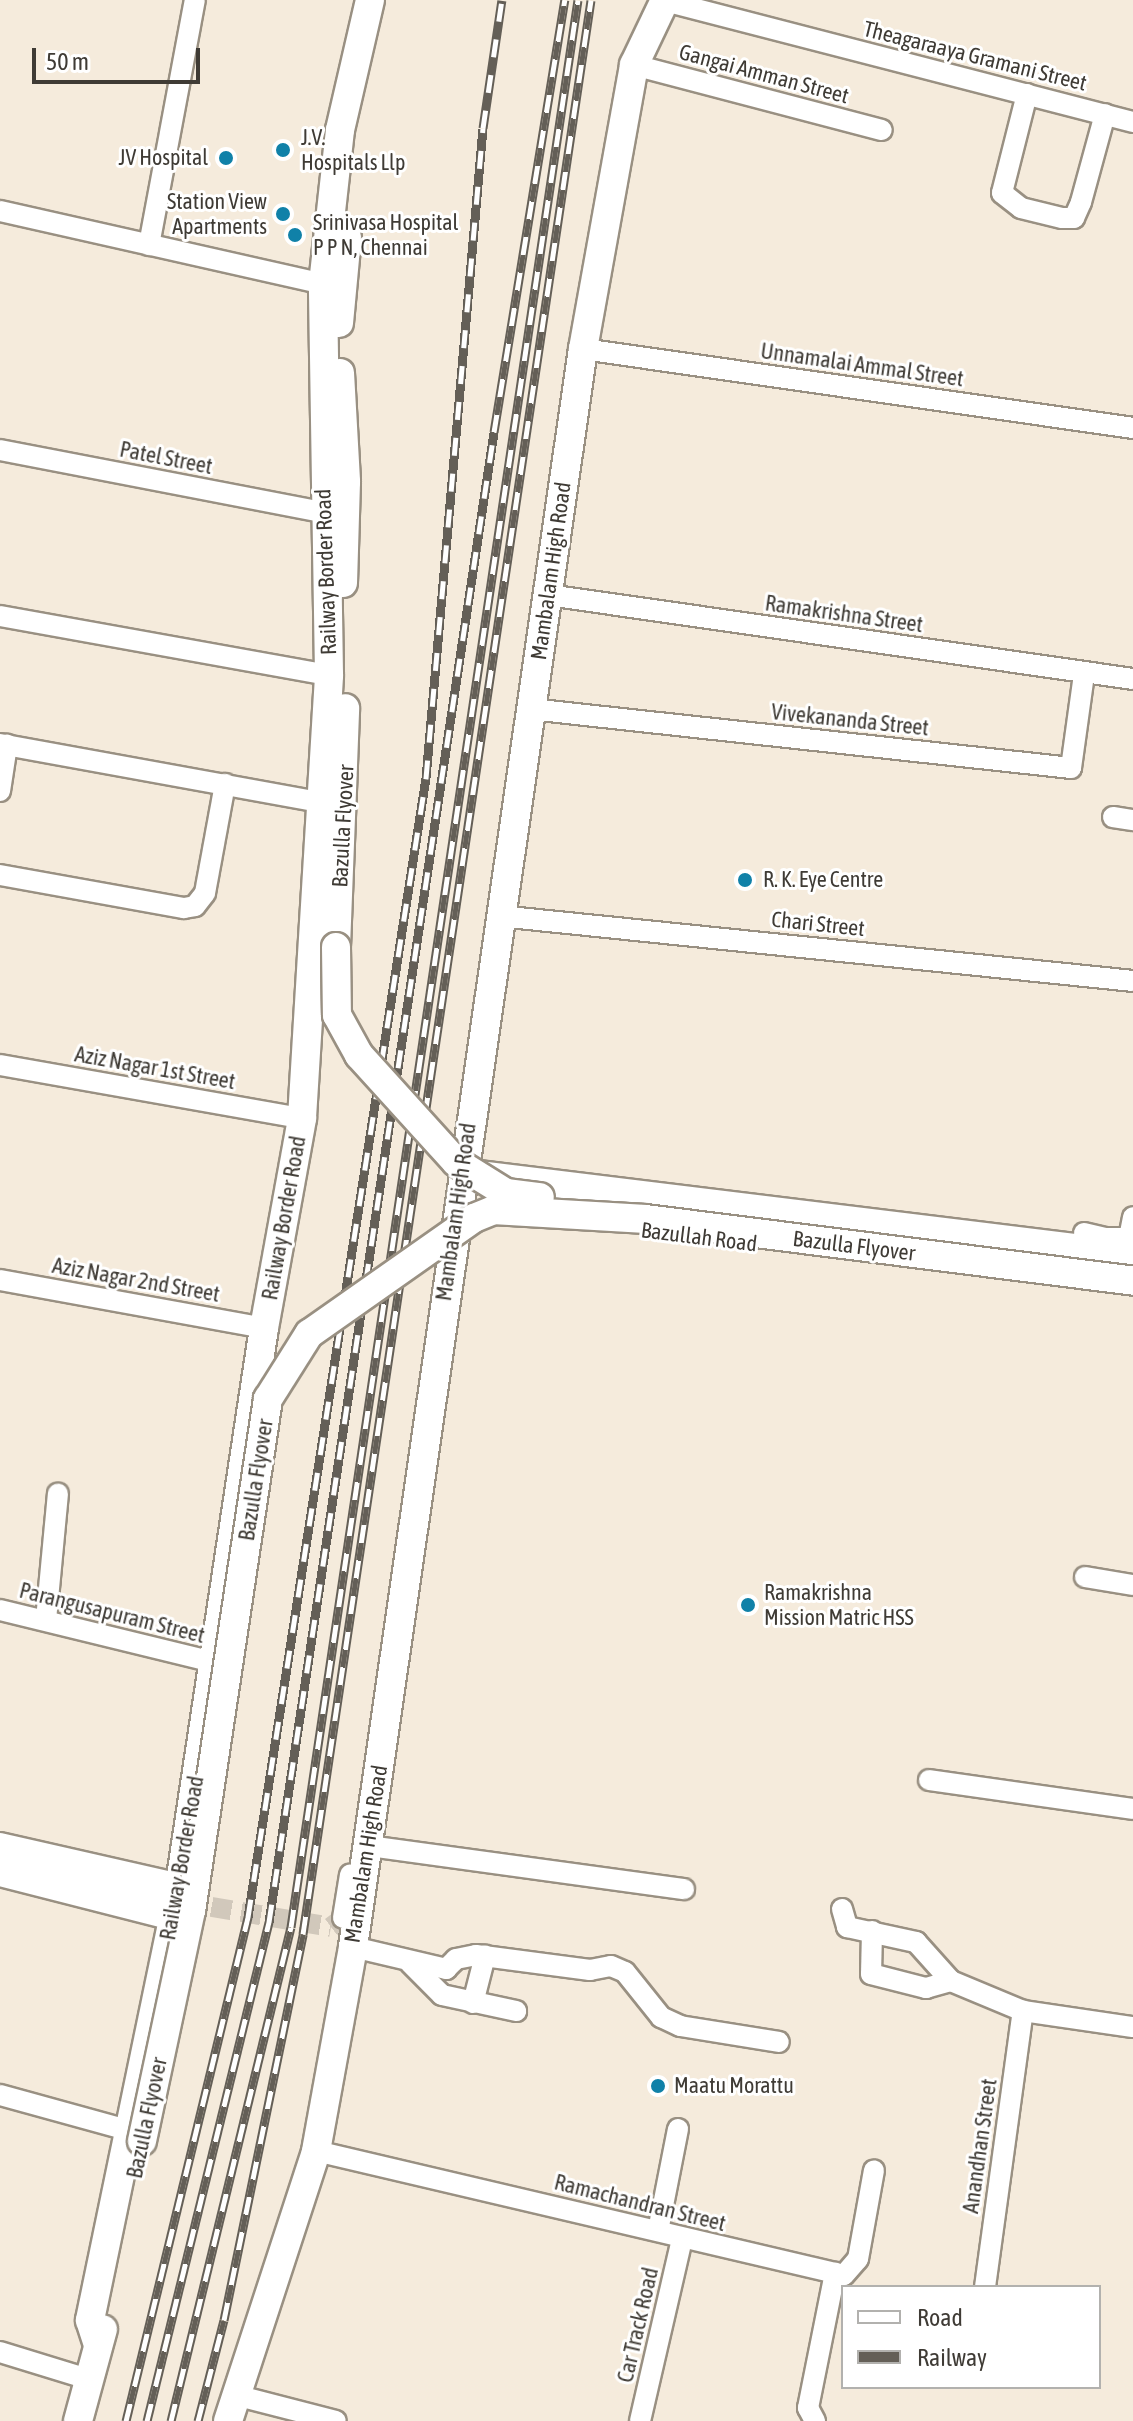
<!DOCTYPE html>
<style>
body{margin:0}
#map{position:relative;width:1133px;height:2421px;overflow:hidden;background:#f5ebdc;font-family:"Asap Condensed",sans-serif}
div>[style]{position:absolute}
.street-tunnel>*{height:20px;margin-top:-10px;transform-origin:0;background:repeating-linear-gradient(90deg,#d1c8bb 0 20px,transparent 0 30px)}
.roads{filter:drop-shadow(2px 0 #999082) drop-shadow(-2px 0 #999082) drop-shadow(0 2px #999082) drop-shadow(0 -2px #999082)}
.street>*{height:20px;margin:-10px;padding:0 10px;transform-origin:10px;border-radius:10px;background:#fff}
.secondary>*{height:28px;margin:-14px;padding:0 14px;transform-origin:14px;border-radius:14px;background:#fff}
.rail>*{height:9px;margin-top:-4.5px;transform-origin:0;background:repeating-linear-gradient(90deg,#fff 0 18px,#645f57 0 36px);box-sizing:border-box;border-block:2px solid #645f57}
.bridges{filter:drop-shadow(2px 0 #999082) drop-shadow(-2px 0 #999082) drop-shadow(0 2px #999082) drop-shadow(0 -2px #999082)}
.secondary-bridge>*{height:28px;margin:-14px;padding:0 14px;transform-origin:14px;border-radius:14px;background:#fff}
.dots>*{width:22px;height:22px;translate:-50% -50%;box-sizing:border-box;border:4px solid #fff;border-radius:50%}
span{translate:-50% -50%;white-space:nowrap;text-align:center;line-height:1.15;-webkit-text-stroke:6px #fff;paint-order:stroke}
.street-label{font-size:22px;color:#3f3b35}
.poi-label{font-size:22px;color:#3f3b35}
.left{translate:0 -50%;text-align:left}
.right{translate:-100% -50%;text-align:right}
.legend{position:absolute;left:841px;top:2285px;width:260px;height:104px;box-sizing:border-box;background:#fff;border:2px solid #b2b1ae;margin:0;padding:10px 14px;list-style:none;font-size:24px;color:#3f3b35}
.legend li{display:flex;align-items:center;gap:16px;height:40px}
.legend b{width:40px;border:2px solid #b2b1ae}
.scale{position:absolute;left:32px;top:48px;width:168px;height:36px;box-sizing:border-box;border:4px solid #3f3b35;border-top:0;padding-left:10px;font-size:24px;line-height:28px;white-space:nowrap;color:#3f3b35;-webkit-text-stroke:6px #fff;paint-order:stroke}
</style>
<div id="map">
<div class="street-tunnel">
<div style="left:182px;top:1902px;width:151px;rotate:9.5deg"></div>
<div style="left:331px;top:1927px;width:15px;rotate:-37deg"></div>
</div>
<div class="roads">
<div class="street">
<div style="left:665px;top:1px;width:483px;rotate:14.5deg"></div>
<div style="left:634px;top:65px;width:256px;rotate:14.7deg"></div>
<div style="left:1027px;top:94px;width:102px;rotate:104.2deg"></div>
<div style="left:1002px;top:193px;width:24px;rotate:38deg"></div>
<div style="left:1021px;top:208px;width:42px;rotate:13.7deg"></div>
<div style="left:1062px;top:218px;width:12px"></div>
<div style="left:1074px;top:218px;width:17px;rotate:-66deg"></div>
<div style="left:1081px;top:202px;width:91px;rotate:-74.7deg"></div>
<div style="left:0;top:211px;width:331px;rotate:12.7deg"></div>
<div style="left:149px;top:245px;width:249px;rotate:-79.4deg"></div>
<div style="left:583px;top:349px;width:556px;rotate:8.17deg"></div>
<div style="left:0;top:450px;width:329px;rotate:10.9deg"></div>
<div style="left:548px;top:595px;width:591px;rotate:8.17deg"></div>
<div style="left:0;top:616px;width:334px;rotate:10.2deg"></div>
<div style="left:530px;top:709px;width:544px;rotate:6.22deg"></div>
<div style="left:1071px;top:768px;width:95px;rotate:-82.1deg"></div>
<div style="left:0;top:744px;width:330px;rotate:10.3deg"></div>
<div style="left:0;top:791px;width:47px;rotate:-81.3deg"></div>
<div style="left:1113px;top:817px;width:20px;rotate:9deg"></div>
<div style="left:0;top:875px;width:187px;rotate:10.2deg"></div>
<div style="left:184px;top:908px;width:11px;rotate:-10deg"></div>
<div style="left:195px;top:906px;width:16px;rotate:-52deg"></div>
<div style="left:205px;top:893px;width:111px;rotate:-79.6deg"></div>
<div style="left:499px;top:916px;width:637px;rotate:5.85deg"></div>
<div style="left:0;top:1065px;width:307px;rotate:10deg"></div>
<div style="left:1084px;top:1233px;width:23px;rotate:13deg"></div>
<div style="left:1103px;top:1251px;width:13px;rotate:-77deg"></div>
<div style="left:1106px;top:1238px;width:23px"></div>
<div style="left:1129px;top:1238px;width:21px;rotate:-79deg"></div>
<div style="left:0;top:1280px;width:268px;rotate:10.3deg"></div>
<div style="left:1085px;top:1577px;width:49px;rotate:9.5deg"></div>
<div style="left:0;top:1610px;width:219px;rotate:13.7deg"></div>
<div style="left:46px;top:1620px;width:127px;rotate:-84.6deg"></div>
<div style="left:929px;top:1780px;width:206px;rotate:8.1deg"></div>
<div style="left:0;top:1843px;width:185px;rotate:12.8deg"></div>
<div style="left:369px;top:1846px;width:318px;rotate:7.8deg"></div>
<div style="left:0;top:1858px;width:176px;rotate:13.8deg"></div>
<div style="left:0;top:1876px;width:179px;rotate:14.3deg"></div>
<div style="left:842px;top:1909px;width:19px;rotate:74deg"></div>
<div style="left:847px;top:1927px;width:71px;rotate:12.3deg"></div>
<div style="left:916px;top:1942px;width:52px;rotate:48.1deg"></div>
<div style="left:951px;top:1981px;width:78px;rotate:22.6deg"></div>
<div style="left:1023px;top:2011px;width:111px;rotate:8.3deg"></div>
<div style="left:343px;top:1918px;width:44px;rotate:-80.8deg"></div>
<div style="left:872px;top:1931px;width:43px;rotate:91.3deg"></div>
<div style="left:871px;top:1974px;width:57px;rotate:14.3deg"></div>
<div style="left:926px;top:1988px;width:26px;rotate:-16deg"></div>
<div style="left:353px;top:1947px;width:96px;rotate:13.3deg"></div>
<div style="left:446px;top:1969px;width:14px;rotate:-45deg"></div>
<div style="left:456px;top:1959px;width:20px;rotate:-11deg"></div>
<div style="left:476px;top:1955px;width:115px;rotate:7.5deg"></div>
<div style="left:590px;top:1970px;width:21px;rotate:-11deg"></div>
<div style="left:611px;top:1966px;width:15px;rotate:23deg"></div>
<div style="left:625px;top:1972px;width:58px;rotate:51.3deg"></div>
<div style="left:661px;top:2017px;width:21px;rotate:25deg"></div>
<div style="left:680px;top:2026px;width:100px;rotate:9.2deg"></div>
<div style="left:410px;top:1963px;width:45px;rotate:45deg"></div>
<div style="left:442px;top:1995px;width:76px;rotate:12.2deg"></div>
<div style="left:473px;top:2003px;width:49px;rotate:-75.7deg"></div>
<div style="left:0;top:2095px;width:132px;rotate:15.4deg"></div>
<div style="left:316px;top:2151px;width:542px;rotate:13.22deg"></div>
<div style="left:844px;top:2275px;width:21px;rotate:-49deg"></div>
<div style="left:858px;top:2259px;width:90px;rotate:-79.8deg"></div>
<div style="left:658px;top:2231px;width:104px;rotate:-78.9deg"></div>
<div style="left:985px;top:2287px;width:279px;rotate:-82.2deg"></div>
<div style="left:0;top:2352px;width:92px;rotate:17.1deg"></div>
<div style="left:235px;top:2395px;width:104px;rotate:14.4deg"></div>
<div style="left:640px;top:2421px;width:187px;rotate:-77deg"></div>
<div style="left:815px;top:2421px;width:15px;rotate:-118deg"></div>
<div style="left:808px;top:2408px;width:138px;rotate:-78.7deg"></div>
</div>
<div class="secondary">
<div style="left:339px;top:323px;width:86px;rotate:-84.7deg"></div>
<div style="left:340px;top:373px;width:109px;rotate:86.8deg"></div>
<div style="left:346px;top:482px;width:101px;rotate:91.7deg"></div>
<div style="left:336px;top:947px;width:239px;rotate:-87.8deg"></div>
<div style="left:470px;top:1174px;width:668px;rotate:6.97deg"></div>
<div style="left:98px;top:2345px;width:26px;rotate:-108deg"></div>
<div style="left:90px;top:2320px;width:445px;rotate:-78.3deg"></div>
<div style="left:180px;top:1884px;width:562px;rotate:-81.41deg"></div>
<div style="left:264px;top:1328px;width:213px;rotate:-79.7deg"></div>
<div style="left:302px;top:1118px;width:444px;rotate:-86.5deg"></div>
<div style="left:329px;top:675px;width:391px;rotate:-90.9deg"></div>
<div style="left:323px;top:284px;width:155px;rotate:-83.7deg"></div>
<div style="left:340px;top:130px;width:133px;rotate:-77deg"></div>
<div style="left:78px;top:2421px;width:95px;rotate:-74.8deg"></div>
<div style="left:228px;top:2421px;width:284px;rotate:-71.9deg"></div>
<div style="left:316px;top:2151px;width:207px;rotate:-79.7deg"></div>
<div style="left:353px;top:1947px;width:1614px;rotate:-81.81deg"></div>
<div style="left:583px;top:349px;width:289px;rotate:-79.8deg"></div>
<div style="left:634px;top:65px;width:72px;rotate:-64.5deg"></div>
</div>
</div>
<div class="rail">
<div style="left:126px;top:2421px;width:519px;rotate:-76.39deg"></div>
<div style="left:248px;top:1917px;width:1153px;rotate:-81.12deg"></div>
<div style="left:426px;top:778px;width:652px;rotate:-84.99deg"></div>
<div style="left:483px;top:128px;width:129px;rotate:-81.6deg"></div>
<div style="left:147px;top:2421px;width:514px;rotate:-76.26deg"></div>
<div style="left:269px;top:1922px;width:1507px;rotate:-81.41deg"></div>
<div style="left:494px;top:432px;width:438px;rotate:-80.7deg"></div>
<div style="left:171px;top:2421px;width:508px;rotate:-76.35deg"></div>
<div style="left:291px;top:1927px;width:1948px;rotate:-81.53deg"></div>
<div style="left:198px;top:2421px;width:104px;rotate:-75.6deg"></div>
<div style="left:224px;top:2320px;width:394px;rotate:-78.4deg"></div>
<div style="left:303px;top:1934px;width:1955px;rotate:-81.53deg"></div>
</div>
<div class="bridges">
<div class="secondary-bridge">
<div style="left:336px;top:947px;width:68px;rotate:89.2deg"></div>
<div style="left:337px;top:1015px;width:46px;rotate:61.2deg"></div>
<div style="left:359px;top:1055px;width:144px;rotate:47.8deg"></div>
<div style="left:456px;top:1162px;width:59px;rotate:31.8deg"></div>
<div style="left:506px;top:1193px;width:34px;rotate:7deg"></div>
<div style="left:142px;top:2141px;width:235px;rotate:-78deg"></div>
<div style="left:191px;top:1911px;width:518px;rotate:-81.45deg"></div>
<div style="left:268px;top:1399px;width:77px;rotate:-57.8deg"></div>
<div style="left:309px;top:1334px;width:202px;rotate:-35.1deg"></div>
<div style="left:474px;top:1218px;width:22px;rotate:-22deg"></div>
<div style="left:494px;top:1210px;width:151px;rotate:3.4deg"></div>
<div style="left:645px;top:1219px;width:492px;rotate:7.2deg"></div>
</div>
</div>
<div class="dots">
<div style="left:283px;top:150px;background:#1081a8"></div>
<div style="left:226px;top:158px;background:#1081a8"></div>
<div style="left:283px;top:214px;background:#1081a8"></div>
<div style="left:295px;top:235px;background:#1081a8"></div>
<div style="left:745px;top:880px;background:#1081a8"></div>
<div style="left:748px;top:1605px;background:#1081a8"></div>
<div style="left:658px;top:2086px;background:#1081a8"></div>
</div>
<div class="street-label">
<span style="left:975px;top:56px;rotate:14deg">Theagaraaya Gramani Street</span>
<span style="left:764px;top:74px;rotate:15deg">Gangai Amman Street</span>
<span style="left:862px;top:365px;rotate:8deg">Unnamalai Ammal Street</span>
<span style="left:166px;top:458px;rotate:11deg">Patel Street</span>
<span style="left:551px;top:571px;rotate:-82deg">Mambalam High Road</span>
<span style="left:326px;top:572px;rotate:-92deg">Railway Border Road</span>
<span style="left:844px;top:614px;rotate:8deg">Ramakrishna Street</span>
<span style="left:850px;top:720px;rotate:6deg">Vivekananda Street</span>
<span style="left:343px;top:826px;rotate:-87deg">Bazulla Flyover</span>
<span style="left:818px;top:924px;rotate:6deg">Chari Street</span>
<span style="left:155px;top:1068px;rotate:10deg">Aziz Nagar 1st Street</span>
<span style="left:456px;top:1212px;rotate:-82deg">Mambalam High Road</span>
<span style="left:284px;top:1218px;rotate:-80deg">Railway Border Road</span>
<span style="left:699px;top:1237px;rotate:7deg">Bazullah Road</span>
<span style="left:854px;top:1246px;rotate:7deg">Bazulla Flyover</span>
<span style="left:136px;top:1280px;rotate:10deg">Aziz Nagar 2nd Street</span>
<span style="left:256px;top:1480px;rotate:-81deg">Bazulla Flyover</span>
<span style="left:112px;top:1613px;rotate:14deg">Parangusapuram Street</span>
<span style="left:366px;top:1854px;rotate:-81deg">Mambalam High Road</span>
<span style="left:182px;top:1858px;rotate:-80deg">Railway Border Road</span>
<span style="left:147px;top:2118px;rotate:-78deg">Bazulla Flyover</span>
<span style="left:980px;top:2146px;rotate:-82deg">Anandhan Street</span>
<span style="left:640px;top:2203px;rotate:14deg">Ramachandran Street</span>
<span style="left:638px;top:2325px;rotate:-77deg">Car Track Road</span>
</div>
<div class="poi-label">
<span class="left" style="left:301px;top:150px">J.V.<br>Hospitals Llp</span>
<span class="right" style="left:208px;top:158px">JV Hospital</span>
<span class="right" style="left:267px;top:214px">Station View<br>Apartments</span>
<span class="left" style="left:313px;top:235px">Srinivasa Hospital<br>P P N, Chennai</span>
<span class="left" style="left:763px;top:880px">R. K. Eye Centre</span>
<span class="left" style="left:764px;top:1605px">Ramakrishna<br>Mission Matric HSS</span>
<span class="left" style="left:674px;top:2086px">Maatu Morattu</span>
</div>
<ul class="legend">
<li><b style="height:10px;background:#fff"></b>Road</li>
<li><b style="height:10px;background:#645f57"></b>Railway</li>
</ul>
<div class="scale">50 m</div>
</div>
